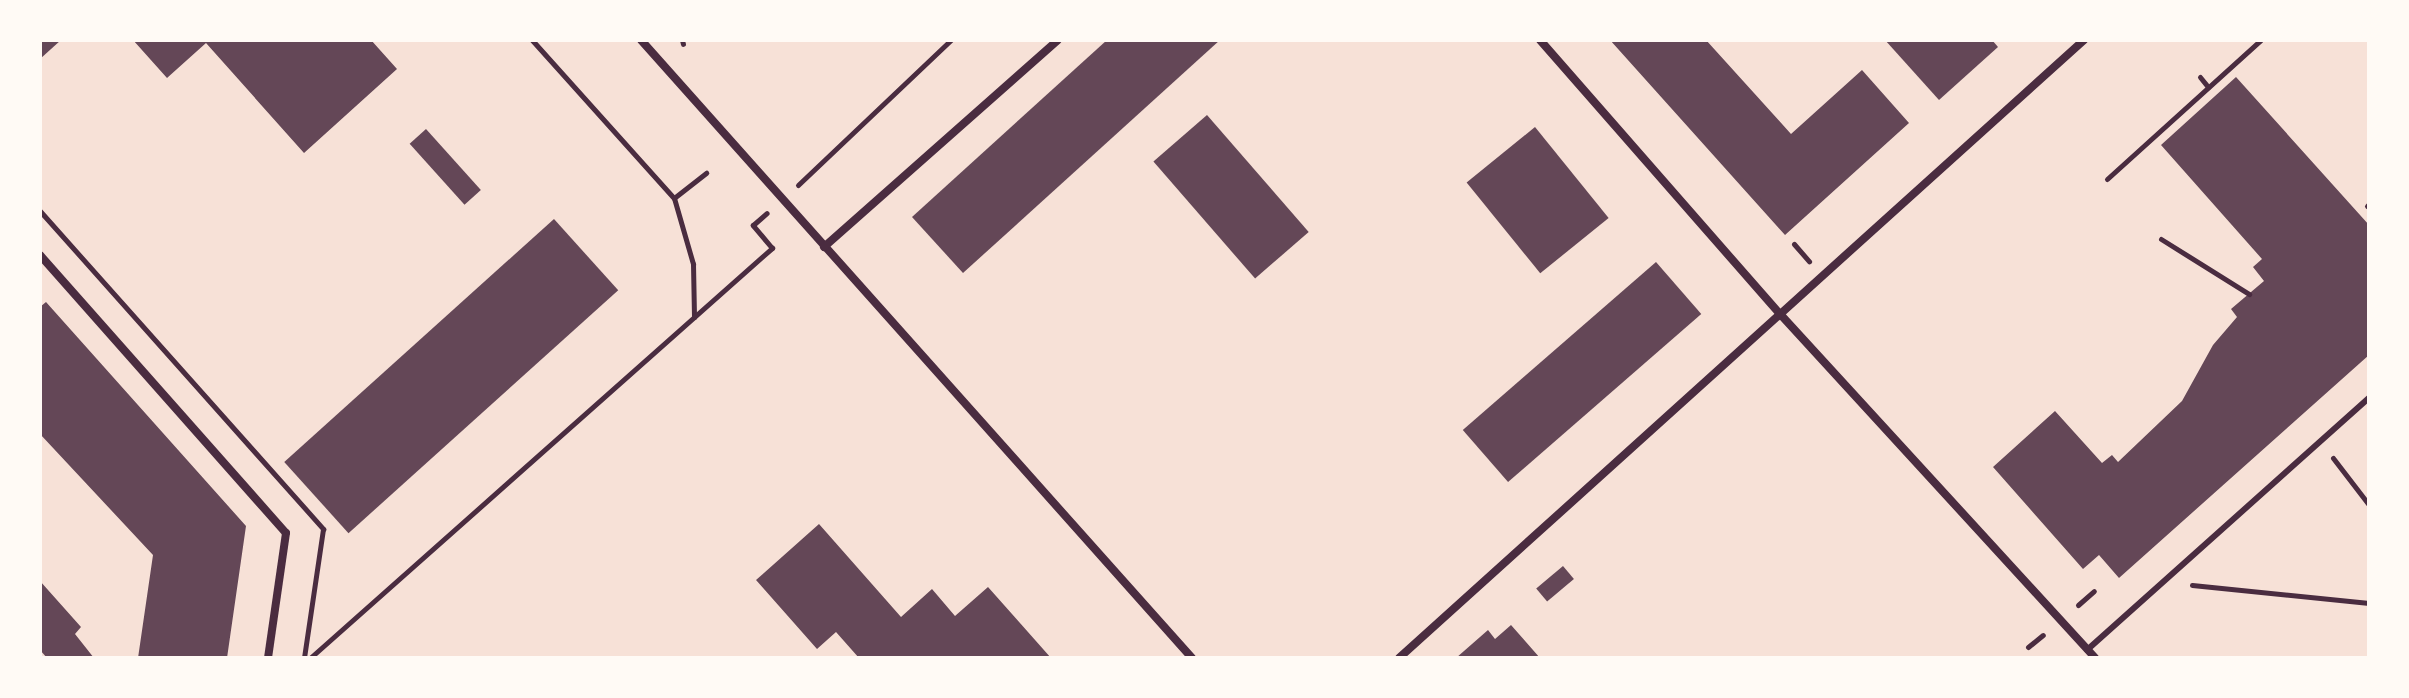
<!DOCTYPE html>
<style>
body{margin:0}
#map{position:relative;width:2409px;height:698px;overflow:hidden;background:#f7e1d7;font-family:"Work Sans",sans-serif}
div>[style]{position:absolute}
.building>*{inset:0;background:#644757;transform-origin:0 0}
.path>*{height:5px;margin:-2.5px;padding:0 2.5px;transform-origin:2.5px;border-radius:2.5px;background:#4a2c40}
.service>*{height:6px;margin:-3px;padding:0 3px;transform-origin:3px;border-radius:3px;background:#4a2c40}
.minor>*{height:8px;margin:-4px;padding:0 4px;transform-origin:4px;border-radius:4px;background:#4a2c40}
span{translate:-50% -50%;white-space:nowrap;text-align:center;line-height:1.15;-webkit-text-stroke:8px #fffaf5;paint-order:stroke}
.frame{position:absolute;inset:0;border:42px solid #fffaf5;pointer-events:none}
</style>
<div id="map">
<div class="building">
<div style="clip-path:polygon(40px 40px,61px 40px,40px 59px)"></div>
<div style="clip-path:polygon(133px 40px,371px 40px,397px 69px,304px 153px,206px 43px,167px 78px)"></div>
<div style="clip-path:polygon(1107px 40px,1220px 40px,963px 273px,912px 217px)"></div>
<div style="clip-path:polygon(1610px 40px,1706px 40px,1791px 134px,1862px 70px,1909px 123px,1785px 235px)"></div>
<div style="clip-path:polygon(1885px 40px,1992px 40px,1998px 47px,1939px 100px)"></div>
<div style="clip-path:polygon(2236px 77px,2369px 225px,2369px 355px,2119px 578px,2099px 555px,2083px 569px,1993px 467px,2055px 411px,2102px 463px,2112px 455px,2118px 462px,2182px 401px,2213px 345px,2237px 317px,2231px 309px,2264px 281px,2253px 267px,2262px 259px,2161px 145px)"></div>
<div style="left:1207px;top:115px;width:155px;height:71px;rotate:49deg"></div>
<div style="left:1535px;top:127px;width:117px;height:88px;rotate:51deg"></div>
<div style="left:426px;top:129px;width:82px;height:22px;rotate:48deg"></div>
<div style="left:554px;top:219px;width:96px;height:363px;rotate:48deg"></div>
<div style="left:1656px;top:262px;width:69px;height:256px;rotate:49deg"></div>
<div style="clip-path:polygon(46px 302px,246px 526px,227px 658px,138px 658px,153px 555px,40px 434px,40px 307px)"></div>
<div style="clip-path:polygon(819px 524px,901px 617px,932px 589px,955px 616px,988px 587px,1051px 658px,859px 658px,836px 632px,817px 649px,756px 580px)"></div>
<div style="left:1563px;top:566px;width:17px;height:35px;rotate:50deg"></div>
<div style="clip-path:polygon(40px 581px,81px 627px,75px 634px,94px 658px,47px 658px,40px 650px)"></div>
<div style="clip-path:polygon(1511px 625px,1540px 658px,1456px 658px,1488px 630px,1495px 639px)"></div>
</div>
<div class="path">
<div style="left:532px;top:40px;width:212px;rotate:48.1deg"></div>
<div style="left:674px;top:198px;width:69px;rotate:73.9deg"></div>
<div style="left:693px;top:264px;width:53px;rotate:88.9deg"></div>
<div style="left:682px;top:40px;width:4px;rotate:76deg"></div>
<div style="left:2200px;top:77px;width:13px;rotate:51deg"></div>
<div style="left:2107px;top:179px;width:207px;rotate:-42.1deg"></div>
<div style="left:798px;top:185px;width:211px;rotate:-43.5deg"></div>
<div style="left:674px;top:198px;width:41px;rotate:-38deg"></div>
<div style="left:2367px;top:206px;width:3px;rotate:-45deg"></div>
<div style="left:40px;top:211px;width:426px;rotate:48.3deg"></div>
<div style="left:323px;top:529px;width:130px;rotate:98.4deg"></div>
<div style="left:2161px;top:239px;width:104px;rotate:32deg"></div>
<div style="left:1794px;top:244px;width:23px;rotate:49deg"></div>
<div style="left:2333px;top:458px;width:59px;rotate:52.5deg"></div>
<div style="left:2192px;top:585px;width:178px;rotate:5.8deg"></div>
<div style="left:2078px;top:605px;width:21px;rotate:-41deg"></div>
<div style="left:2028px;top:647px;width:19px;rotate:-39deg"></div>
<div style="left:310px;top:658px;width:618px;rotate:-41.59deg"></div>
<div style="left:772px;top:248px;width:30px;rotate:-130deg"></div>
<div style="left:753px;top:225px;width:18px;rotate:-41deg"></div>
</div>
<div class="service">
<div style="left:2087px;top:650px;width:378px;rotate:-41.8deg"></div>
</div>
<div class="minor">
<div style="left:641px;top:40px;width:828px;rotate:48.28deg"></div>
<div style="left:1540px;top:40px;width:366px;rotate:48.8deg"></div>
<div style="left:1781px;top:315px;width:465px;rotate:47.5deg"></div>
<div style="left:824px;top:247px;width:312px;rotate:-41.5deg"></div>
<div style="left:40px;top:255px;width:371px;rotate:48.5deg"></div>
<div style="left:286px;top:533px;width:126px;rotate:98.2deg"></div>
<div style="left:1399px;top:658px;width:923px;rotate:-42.06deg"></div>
</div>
<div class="frame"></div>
</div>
